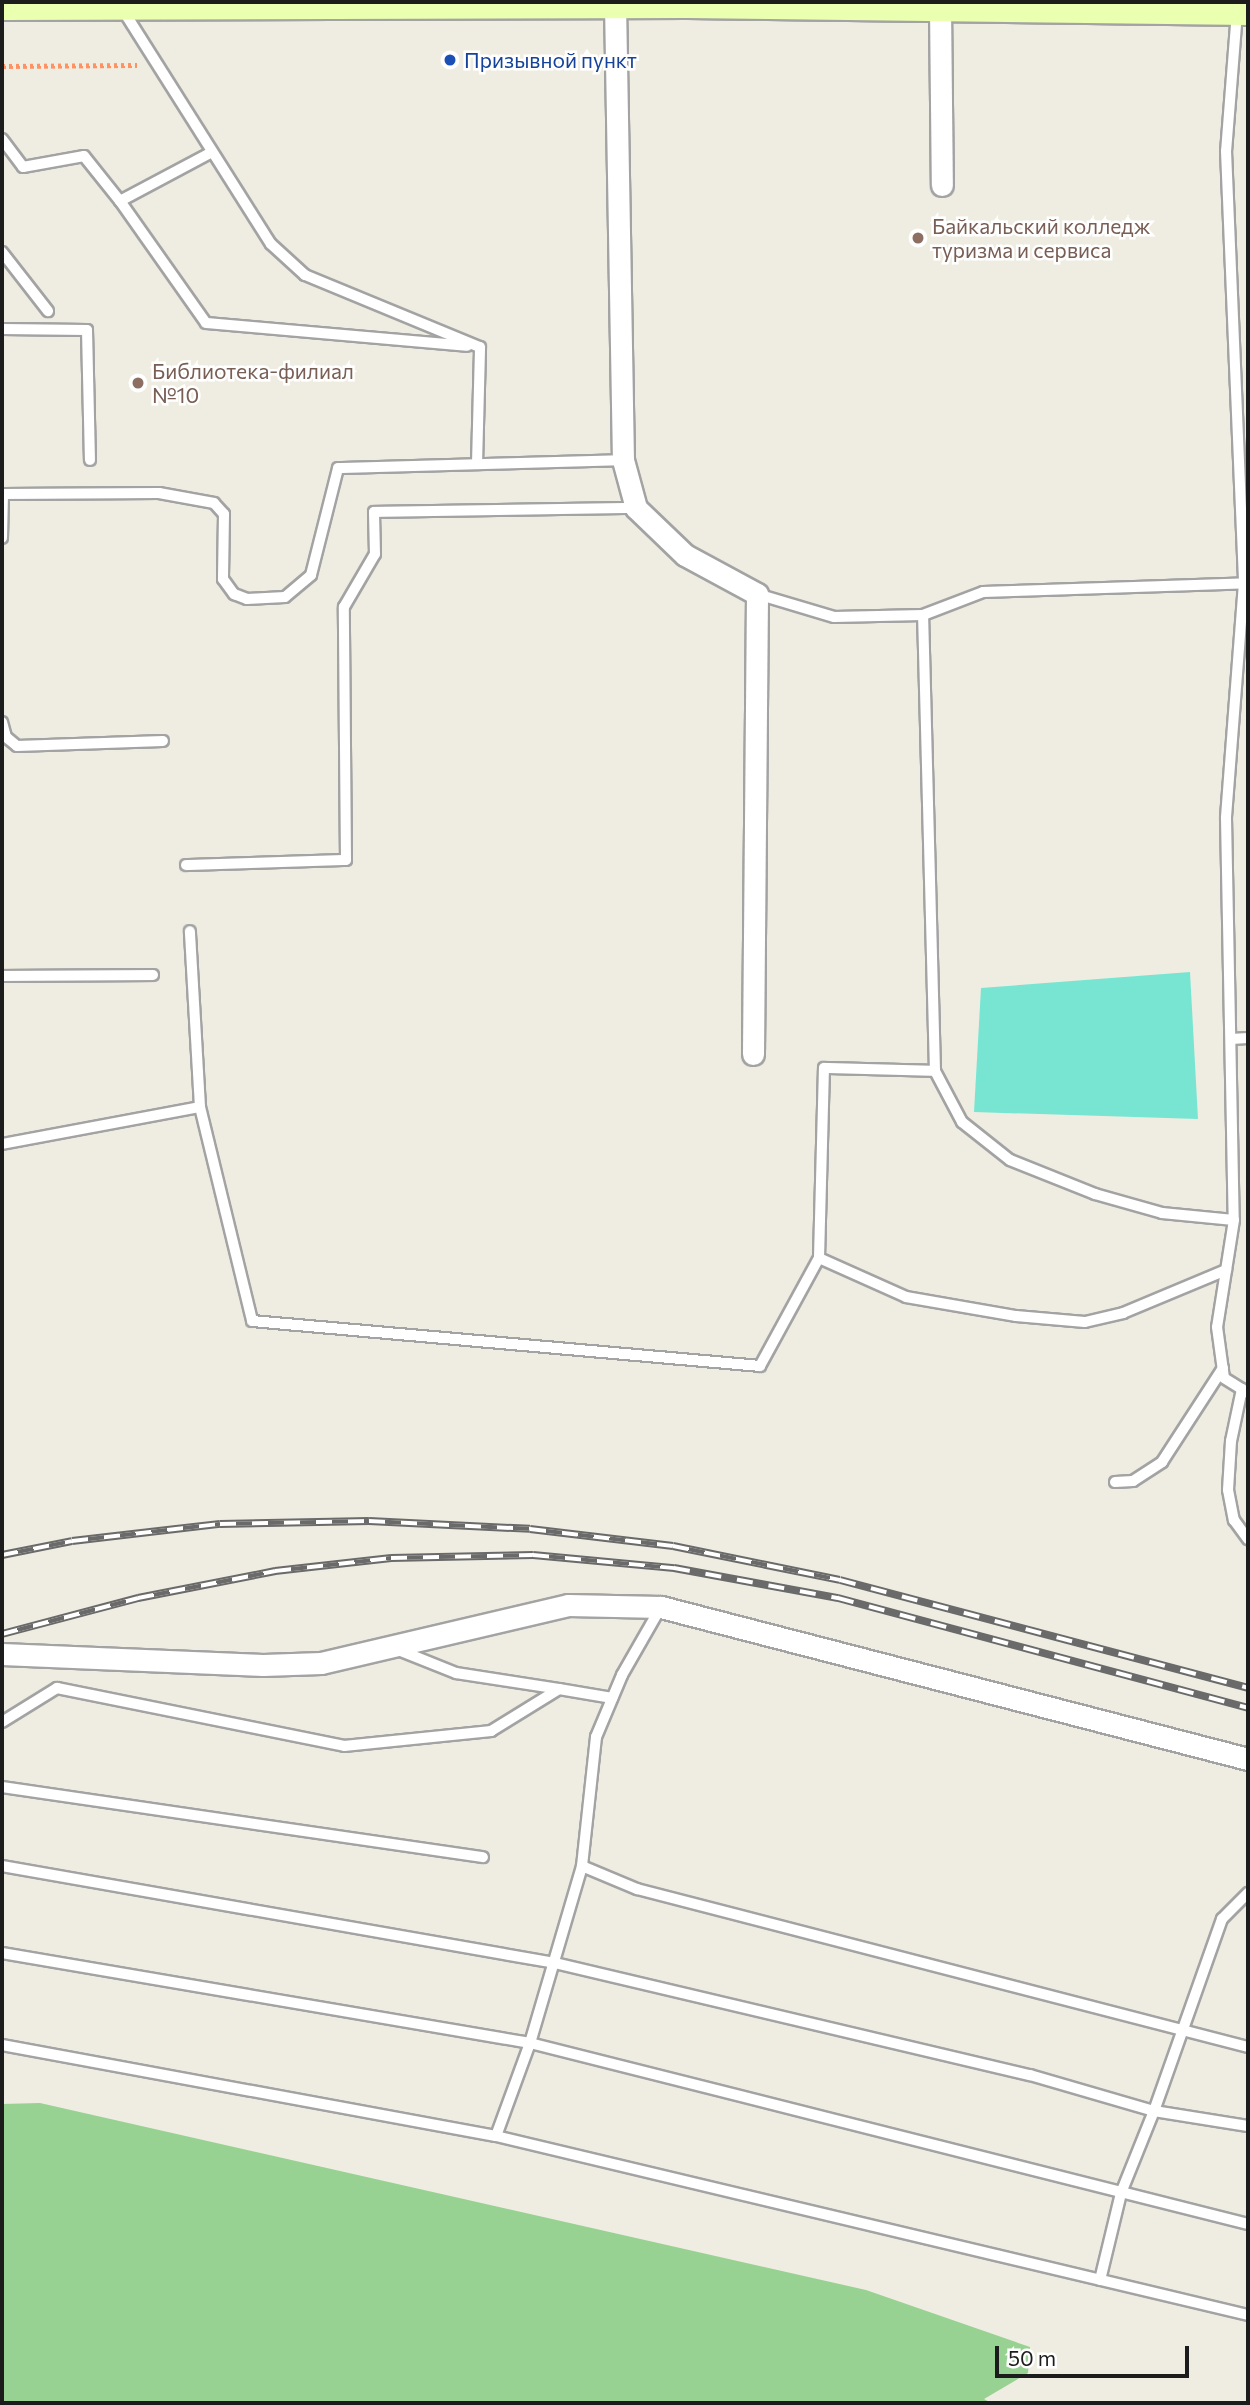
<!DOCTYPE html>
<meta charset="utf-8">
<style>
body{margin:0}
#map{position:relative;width:1250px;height:2405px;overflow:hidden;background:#efede1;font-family:Commissioner,sans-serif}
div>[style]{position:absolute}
.forest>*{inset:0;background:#97d292}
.pitch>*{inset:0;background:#77e5d2}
.path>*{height:4.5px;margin-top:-2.25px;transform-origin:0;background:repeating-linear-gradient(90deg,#ff9262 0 3.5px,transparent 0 7px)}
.roads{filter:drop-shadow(2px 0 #a3a3a3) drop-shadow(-2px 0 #a3a3a3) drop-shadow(0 2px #a3a3a3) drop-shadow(0 -2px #a3a3a3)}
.lane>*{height:10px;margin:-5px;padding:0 5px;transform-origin:5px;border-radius:5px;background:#fff}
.street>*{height:21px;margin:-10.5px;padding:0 10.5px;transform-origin:10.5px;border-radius:10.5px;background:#fff}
.secondary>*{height:30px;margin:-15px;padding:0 15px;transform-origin:15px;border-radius:15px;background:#eaffaf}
.rail>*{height:8px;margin-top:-4px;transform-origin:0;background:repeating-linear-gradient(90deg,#fff 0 16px,#6a6a6a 0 32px);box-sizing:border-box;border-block:2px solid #6a6a6a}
.dots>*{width:19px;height:19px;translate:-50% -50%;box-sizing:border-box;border:4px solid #fff;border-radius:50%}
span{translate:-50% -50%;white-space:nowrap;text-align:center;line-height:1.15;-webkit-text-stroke:5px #fff;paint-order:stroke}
.transit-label{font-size:21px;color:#164399}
.left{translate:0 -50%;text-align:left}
.education-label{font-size:21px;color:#785e54}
.frame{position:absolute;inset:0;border:4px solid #1c1c1c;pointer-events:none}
.scale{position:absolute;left:995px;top:2346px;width:194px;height:32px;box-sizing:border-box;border:4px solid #1c1c1c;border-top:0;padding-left:9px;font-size:21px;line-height:24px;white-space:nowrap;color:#1c1c1c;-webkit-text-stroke:5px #fff;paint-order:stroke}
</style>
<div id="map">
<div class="forest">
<div style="clip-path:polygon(40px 2103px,866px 2290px,1030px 2347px,1028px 2373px,984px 2399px,991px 2403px,2px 2403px,2px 2104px)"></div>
</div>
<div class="pitch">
<div style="clip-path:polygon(1190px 972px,1198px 1119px,974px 1112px,981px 988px)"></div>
</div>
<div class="path">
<div style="left:2px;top:66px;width:135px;rotate:-0.4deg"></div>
</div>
<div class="roads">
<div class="lane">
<div style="left:121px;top:7px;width:280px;rotate:57.7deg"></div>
<div style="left:271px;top:244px;width:46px;rotate:42.4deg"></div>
<div style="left:305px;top:275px;width:189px;rotate:22.4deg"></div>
<div style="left:1237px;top:12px;width:139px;rotate:94.5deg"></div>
<div style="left:1226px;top:151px;width:432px;rotate:87.6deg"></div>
<div style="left:1244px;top:583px;width:236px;rotate:94.4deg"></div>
<div style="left:1226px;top:818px;width:402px;rotate:88.9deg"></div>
<div style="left:1234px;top:1220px;width:108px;rotate:99deg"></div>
<div style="left:1217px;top:1327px;width:51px;rotate:82.2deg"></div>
<div style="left:1224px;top:1378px;width:28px;rotate:32deg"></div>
<div style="left:2px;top:139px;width:35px;rotate:53deg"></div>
<div style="left:23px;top:167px;width:62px;rotate:-10.2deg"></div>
<div style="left:84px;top:156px;width:58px;rotate:51.3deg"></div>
<div style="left:120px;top:201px;width:104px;rotate:-28deg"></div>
<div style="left:120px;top:201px;width:149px;rotate:54.8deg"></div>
<div style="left:206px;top:323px;width:262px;rotate:5deg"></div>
<div style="left:2px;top:252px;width:75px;rotate:52.1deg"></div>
<div style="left:2px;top:329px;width:85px;rotate:0.7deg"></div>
<div style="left:87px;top:330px;width:130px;rotate:88.7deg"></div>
<div style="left:477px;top:464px;width:117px;rotate:-88.5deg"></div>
<div style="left:2px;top:538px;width:44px;rotate:-88.7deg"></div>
<div style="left:3px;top:494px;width:156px;rotate:-0.4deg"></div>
<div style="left:159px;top:493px;width:56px;rotate:10.3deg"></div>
<div style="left:214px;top:503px;width:15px;rotate:48deg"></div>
<div style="left:224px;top:514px;width:65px;rotate:90.9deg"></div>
<div style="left:223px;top:579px;width:19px;rotate:54deg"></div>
<div style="left:234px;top:594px;width:14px;rotate:21deg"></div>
<div style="left:247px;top:599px;width:38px;rotate:-3deg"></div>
<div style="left:285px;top:597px;width:34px;rotate:-40deg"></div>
<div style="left:311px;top:575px;width:110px;rotate:-75.8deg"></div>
<div style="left:338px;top:468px;width:285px;rotate:-1.6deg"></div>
<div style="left:757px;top:594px;width:80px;rotate:16.6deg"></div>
<div style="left:834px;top:617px;width:89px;rotate:-1.3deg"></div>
<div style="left:923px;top:615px;width:64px;rotate:-21deg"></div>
<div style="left:983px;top:592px;width:265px;rotate:-1.9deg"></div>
<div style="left:2px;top:722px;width:16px;rotate:75deg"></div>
<div style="left:6px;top:737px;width:14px;rotate:39deg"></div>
<div style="left:17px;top:746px;width:146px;rotate:-2deg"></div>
<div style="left:186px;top:865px;width:160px;rotate:-1.8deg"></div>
<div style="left:346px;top:860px;width:253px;rotate:-90.5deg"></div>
<div style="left:344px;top:607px;width:61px;rotate:-59.7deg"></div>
<div style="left:375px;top:554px;width:42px;rotate:-91.4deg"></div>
<div style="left:374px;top:512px;width:262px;rotate:-0.9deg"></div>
<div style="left:2px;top:976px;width:151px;rotate:-0.4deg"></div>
<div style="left:1231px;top:1039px;width:17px;rotate:-3deg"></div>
<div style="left:935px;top:1071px;width:58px;rotate:62.1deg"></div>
<div style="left:962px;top:1122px;width:61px;rotate:38.4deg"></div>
<div style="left:1010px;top:1160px;width:92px;rotate:21.8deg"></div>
<div style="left:1095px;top:1194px;width:70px;rotate:15.8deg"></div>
<div style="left:1162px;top:1213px;width:72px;rotate:5.6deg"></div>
<div style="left:200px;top:1107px;width:220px;rotate:76.3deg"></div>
<div style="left:252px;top:1321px;width:510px;rotate:5.06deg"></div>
<div style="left:760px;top:1366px;width:123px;rotate:-61.4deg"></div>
<div style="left:819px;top:1258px;width:190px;rotate:-88.5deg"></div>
<div style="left:824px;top:1068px;width:111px;rotate:1.5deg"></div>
<div style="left:935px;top:1071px;width:456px;rotate:-91.5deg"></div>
<div style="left:2px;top:1144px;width:201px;rotate:-10.6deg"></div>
<div style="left:200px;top:1107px;width:176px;rotate:-93.3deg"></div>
<div style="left:819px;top:1258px;width:95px;rotate:24.1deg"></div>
<div style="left:906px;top:1297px;width:112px;rotate:9.8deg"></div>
<div style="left:1016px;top:1316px;width:69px;rotate:5deg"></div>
<div style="left:1085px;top:1322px;width:39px;rotate:-13deg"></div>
<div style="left:1123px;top:1313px;width:112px;rotate:-22.7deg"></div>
<div style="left:1242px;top:1389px;width:53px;rotate:101.9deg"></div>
<div style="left:1231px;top:1441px;width:49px;rotate:93.5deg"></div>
<div style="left:1228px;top:1490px;width:31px;rotate:79deg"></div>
<div style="left:1234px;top:1520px;width:24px;rotate:54deg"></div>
<div style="left:1115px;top:1482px;width:18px;rotate:-3deg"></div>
<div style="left:1133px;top:1481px;width:35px;rotate:-33deg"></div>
<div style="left:1162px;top:1462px;width:112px;rotate:-57deg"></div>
<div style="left:396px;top:1649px;width:65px;rotate:21.8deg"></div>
<div style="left:456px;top:1673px;width:104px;rotate:8.8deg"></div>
<div style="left:2px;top:1722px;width:65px;rotate:-31.7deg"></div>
<div style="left:57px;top:1688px;width:293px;rotate:11.4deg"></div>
<div style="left:344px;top:1746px;width:148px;rotate:-5.8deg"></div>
<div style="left:491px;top:1731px;width:80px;rotate:-31.7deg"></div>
<div style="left:559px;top:1689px;width:54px;rotate:9.6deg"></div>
<div style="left:2px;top:1787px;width:486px;rotate:8.3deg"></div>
<div style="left:2px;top:1866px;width:561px;rotate:9.95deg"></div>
<div style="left:555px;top:1963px;width:488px;rotate:13.3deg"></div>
<div style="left:1030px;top:2075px;width:129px;rotate:16.2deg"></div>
<div style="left:1154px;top:2111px;width:95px;rotate:9.1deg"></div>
<div style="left:582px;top:1866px;width:60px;rotate:22.7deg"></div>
<div style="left:637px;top:1889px;width:631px;rotate:14.5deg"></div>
<div style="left:2px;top:1953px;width:536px;rotate:9.67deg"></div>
<div style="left:530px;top:2043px;width:740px;rotate:14.15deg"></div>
<div style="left:2px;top:2045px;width:502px;rotate:10.44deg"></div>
<div style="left:496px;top:2136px;width:773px;rotate:13.39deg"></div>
<div style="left:496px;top:2136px;width:99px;rotate:-69.9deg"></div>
<div style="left:530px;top:2043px;width:184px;rotate:-73.6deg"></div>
<div style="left:582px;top:1866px;width:130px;rotate:-83.8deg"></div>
<div style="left:596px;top:1737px;width:67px;rotate:-67.2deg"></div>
<div style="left:622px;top:1675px;width:78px;rotate:-60.2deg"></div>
<div style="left:1100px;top:2280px;width:89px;rotate:-76.4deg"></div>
<div style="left:1121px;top:2193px;width:88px;rotate:-68.1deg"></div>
<div style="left:1154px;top:2111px;width:204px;rotate:-70.5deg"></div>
<div style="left:1222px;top:1919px;width:37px;rotate:-45deg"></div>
</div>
<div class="street">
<div style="left:615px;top:3px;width:457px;rotate:89deg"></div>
<div style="left:623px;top:460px;width:50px;rotate:74.8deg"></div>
<div style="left:636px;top:508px;width:68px;rotate:43.8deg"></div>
<div style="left:685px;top:555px;width:82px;rotate:28.4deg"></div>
<div style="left:757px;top:594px;width:460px;rotate:90.5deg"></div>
<div style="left:940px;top:7px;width:178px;rotate:89.4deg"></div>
<div style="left:2px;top:1654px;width:261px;rotate:2.4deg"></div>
<div style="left:263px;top:1665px;width:58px;rotate:-2deg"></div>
<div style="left:321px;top:1663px;width:254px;rotate:-13.2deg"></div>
<div style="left:568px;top:1605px;width:93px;rotate:1.2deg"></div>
<div style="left:661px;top:1607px;width:606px;rotate:14.52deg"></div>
</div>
<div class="secondary">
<div style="left:2px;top:5px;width:686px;rotate:-0.17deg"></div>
<div style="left:688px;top:3px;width:560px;rotate:0.72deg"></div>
</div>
</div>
<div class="rail">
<div style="left:2px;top:1555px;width:71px;rotate:-11.3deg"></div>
<div style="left:72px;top:1541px;width:149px;rotate:-6.6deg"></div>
<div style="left:220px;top:1524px;width:149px;rotate:-1.2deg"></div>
<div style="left:369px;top:1521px;width:161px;rotate:2.8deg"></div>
<div style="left:530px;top:1529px;width:144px;rotate:6.8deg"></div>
<div style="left:673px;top:1546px;width:170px;rotate:11.5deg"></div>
<div style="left:840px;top:1580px;width:422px;rotate:14.8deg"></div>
<div style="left:2px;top:1634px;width:141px;rotate:-14.8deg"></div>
<div style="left:138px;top:1598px;width:140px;rotate:-11.1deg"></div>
<div style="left:275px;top:1571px;width:117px;rotate:-6.4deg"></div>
<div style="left:391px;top:1558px;width:142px;rotate:-1.2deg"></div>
<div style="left:533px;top:1555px;width:142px;rotate:5.3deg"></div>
<div style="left:674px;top:1568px;width:167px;rotate:10.4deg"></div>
<div style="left:838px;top:1598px;width:424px;rotate:15deg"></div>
</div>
<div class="dots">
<div style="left:450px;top:60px;background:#1a4fb4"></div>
<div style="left:918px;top:238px;background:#8d6e63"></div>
<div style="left:138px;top:383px;background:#8d6e63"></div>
</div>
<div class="transit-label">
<span class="left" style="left:464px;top:60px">Призывной пункт</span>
</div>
<div class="education-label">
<span class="left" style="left:932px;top:238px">Байкальский колледж<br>туризма и сервиса</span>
<span class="left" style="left:152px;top:383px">Библиотека-филиал<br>№10</span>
</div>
<div class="frame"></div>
<div class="scale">50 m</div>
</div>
